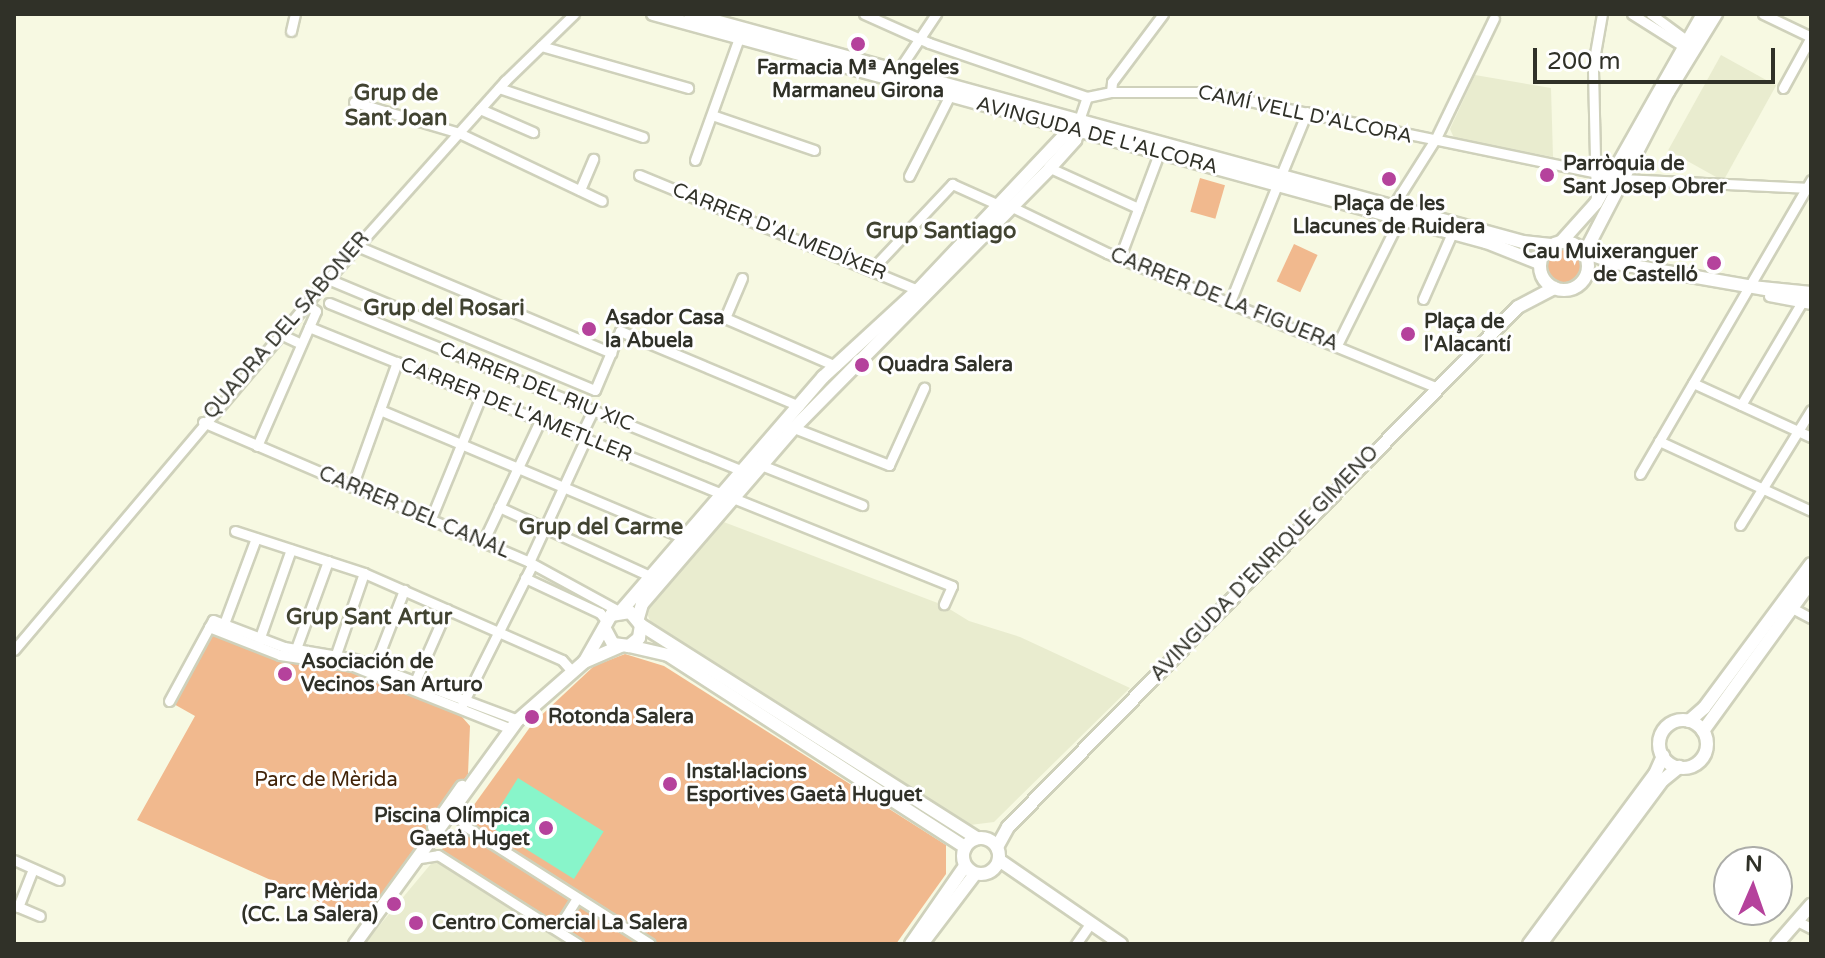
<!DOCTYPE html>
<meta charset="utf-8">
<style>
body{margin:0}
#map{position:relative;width:1825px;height:958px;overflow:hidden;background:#f7f9e2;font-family:"Varela Round",sans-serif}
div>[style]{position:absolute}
.built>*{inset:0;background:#e9eccf;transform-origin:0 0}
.green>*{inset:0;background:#f1b98e;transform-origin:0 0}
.round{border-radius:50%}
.water>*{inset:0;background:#88f5ca;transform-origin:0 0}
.roads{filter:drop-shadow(2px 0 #cfd1bb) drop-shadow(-2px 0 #cfd1bb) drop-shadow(0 2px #cfd1bb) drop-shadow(0 -2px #cfd1bb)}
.street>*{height:9px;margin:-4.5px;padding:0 4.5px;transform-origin:4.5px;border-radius:4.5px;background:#fff}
.secondary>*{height:12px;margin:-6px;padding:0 6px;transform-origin:6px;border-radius:6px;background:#fff}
.secondary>.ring{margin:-6px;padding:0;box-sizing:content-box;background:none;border:12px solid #fff;border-radius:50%}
.dots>*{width:22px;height:22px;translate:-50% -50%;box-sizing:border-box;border:4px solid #fff;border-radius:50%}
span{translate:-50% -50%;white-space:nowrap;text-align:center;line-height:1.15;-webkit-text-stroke:6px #fff;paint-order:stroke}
.poi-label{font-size:20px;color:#303128;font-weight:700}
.left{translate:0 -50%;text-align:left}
.right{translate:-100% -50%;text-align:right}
.street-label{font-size:20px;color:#303128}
.park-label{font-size:20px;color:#412308}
.neighbourhood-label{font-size:22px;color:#414331;font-weight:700}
.frame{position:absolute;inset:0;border:16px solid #303128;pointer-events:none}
.north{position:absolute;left:1713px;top:846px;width:80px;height:80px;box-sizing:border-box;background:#fff;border:2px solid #acada9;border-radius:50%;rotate:2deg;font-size:22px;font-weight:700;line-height:32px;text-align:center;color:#303128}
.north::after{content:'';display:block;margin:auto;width:28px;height:36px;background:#b5429c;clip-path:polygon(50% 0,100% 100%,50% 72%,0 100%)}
.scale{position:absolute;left:1533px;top:48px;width:242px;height:36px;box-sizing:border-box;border:4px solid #303128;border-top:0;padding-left:10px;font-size:24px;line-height:28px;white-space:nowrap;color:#303128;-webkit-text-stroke:6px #fff;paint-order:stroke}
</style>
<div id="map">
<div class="built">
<div style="left:1721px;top:55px;width:63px;height:109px;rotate:29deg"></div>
<div style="clip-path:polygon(1475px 75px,1551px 88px,1553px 157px,1454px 138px,1450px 129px)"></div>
<div style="clip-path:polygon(721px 521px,943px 605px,969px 621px,1020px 637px,1130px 688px,994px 822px,970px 825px,651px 623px,646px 611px)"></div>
<div style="clip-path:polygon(435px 859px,569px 944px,364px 944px)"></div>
</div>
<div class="green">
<div style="left:1200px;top:178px;width:26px;height:35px;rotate:16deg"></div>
<div style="left:1294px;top:244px;width:26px;height:41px;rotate:25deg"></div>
<div class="round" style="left:1546px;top:248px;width:36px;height:36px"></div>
<div style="clip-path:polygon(215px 630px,356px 670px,455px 709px,470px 726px,468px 774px,364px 922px,137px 820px,195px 716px,172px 703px)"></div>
<div style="clip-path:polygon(625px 654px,664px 666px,946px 845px,946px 874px,896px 944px,569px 944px,435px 859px,533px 723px,594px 666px)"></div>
</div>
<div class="water">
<div style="left:518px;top:778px;width:101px;height:56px;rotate:32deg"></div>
</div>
<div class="roads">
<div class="street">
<div style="left:864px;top:14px;width:71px;rotate:24deg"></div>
<div style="left:929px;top:43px;width:167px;rotate:18.9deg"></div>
<div style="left:1087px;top:97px;width:25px;rotate:-12deg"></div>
<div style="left:1111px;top:92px;width:95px"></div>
<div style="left:1206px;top:92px;width:415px;rotate:11.7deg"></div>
<div style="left:1632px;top:14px;width:64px;rotate:32.2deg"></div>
<div style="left:1651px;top:14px;width:49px;rotate:36.6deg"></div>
<div style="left:1763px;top:14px;width:53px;rotate:25.6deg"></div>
<div style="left:291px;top:31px;width:17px;rotate:-77deg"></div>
<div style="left:541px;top:46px;width:153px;rotate:15.9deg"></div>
<div style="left:898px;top:71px;width:69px;rotate:-56.3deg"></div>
<div style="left:499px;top:88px;width:152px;rotate:18.8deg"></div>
<div style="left:1783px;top:88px;width:58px;rotate:-61.2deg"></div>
<div style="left:1111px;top:92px;width:10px;rotate:-84deg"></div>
<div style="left:1112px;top:82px;width:85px;rotate:-53.1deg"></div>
<div style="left:354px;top:102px;width:109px;rotate:16.4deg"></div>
<div style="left:459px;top:133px;width:158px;rotate:25.4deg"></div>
<div style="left:480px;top:109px;width:58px;rotate:23.5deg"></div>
<div style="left:712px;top:115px;width:108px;rotate:18.9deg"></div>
<div style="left:1079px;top:120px;width:24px;rotate:-71deg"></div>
<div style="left:695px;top:160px;width:130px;rotate:-70.2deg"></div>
<div style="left:1050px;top:168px;width:97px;rotate:24.4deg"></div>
<div style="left:639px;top:175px;width:302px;rotate:22.4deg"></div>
<div style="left:1281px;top:175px;width:68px;rotate:-67.6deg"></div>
<div style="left:909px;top:176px;width:91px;rotate:-63.2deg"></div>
<div style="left:1621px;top:179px;width:190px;rotate:2.7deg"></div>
<div style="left:580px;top:190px;width:34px;rotate:-67deg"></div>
<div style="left:1596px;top:202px;width:137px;rotate:-91.3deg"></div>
<div style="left:1593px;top:65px;width:52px;rotate:-80deg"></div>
<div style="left:1393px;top:206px;width:80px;rotate:-57.7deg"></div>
<div style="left:1436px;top:138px;width:133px;rotate:-64.2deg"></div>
<div style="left:1012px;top:207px;width:106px;rotate:25.8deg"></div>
<div style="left:1107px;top:253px;width:357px;rotate:22.2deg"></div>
<div style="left:357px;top:246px;width:276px;rotate:22.8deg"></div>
<div style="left:1120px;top:257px;width:111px;rotate:-69.4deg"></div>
<div style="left:872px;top:269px;width:117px;rotate:-46.7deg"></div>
<div style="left:952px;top:184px;width:51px;rotate:24.1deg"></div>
<div style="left:742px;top:278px;width:43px;rotate:113deg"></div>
<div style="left:725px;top:318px;width:121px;rotate:23.4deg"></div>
<div style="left:328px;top:279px;width:289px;rotate:22.6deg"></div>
<div style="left:595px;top:390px;width:64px;rotate:-67deg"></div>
<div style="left:620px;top:331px;width:194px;rotate:22.7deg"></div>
<div style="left:1751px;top:285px;width:60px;rotate:5.7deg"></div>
<div style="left:1769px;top:296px;width:43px;rotate:10.8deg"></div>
<div style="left:1423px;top:299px;width:72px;rotate:-66.3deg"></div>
<div style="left:1230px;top:302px;width:126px;rotate:-68.1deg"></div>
<div style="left:329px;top:303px;width:447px;rotate:22.1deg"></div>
<div style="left:309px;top:327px;width:446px;rotate:22deg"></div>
<div style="left:280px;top:334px;width:23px;rotate:25deg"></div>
<div style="left:1337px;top:345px;width:142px;rotate:-63.6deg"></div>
<div style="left:1693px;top:383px;width:130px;rotate:24.6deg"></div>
<div style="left:1741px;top:405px;width:120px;rotate:-59.4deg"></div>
<div style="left:380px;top:410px;width:331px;rotate:22.8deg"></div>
<div style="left:203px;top:422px;width:355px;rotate:23.2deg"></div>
<div style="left:529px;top:562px;width:102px;rotate:28.6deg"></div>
<div style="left:794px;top:428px;width:102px;rotate:21.3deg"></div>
<div style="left:889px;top:465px;width:85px;rotate:-65.6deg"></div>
<div style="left:580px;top:437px;width:28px;rotate:-64deg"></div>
<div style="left:1659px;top:441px;width:167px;rotate:24.7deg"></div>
<div style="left:257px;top:446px;width:147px;rotate:-66.4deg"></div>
<div style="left:316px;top:311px;width:12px;rotate:-145deg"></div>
<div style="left:761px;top:465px;width:109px;rotate:21.6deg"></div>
<div style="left:1640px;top:474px;width:340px;rotate:-59.8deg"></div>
<div style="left:352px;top:487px;width:133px;rotate:-70.2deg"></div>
<div style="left:733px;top:498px;width:236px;rotate:21.9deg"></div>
<div style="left:952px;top:586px;width:20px;rotate:114deg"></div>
<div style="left:499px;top:507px;width:168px;rotate:24.6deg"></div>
<div style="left:430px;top:521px;width:135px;rotate:-67.8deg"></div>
<div style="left:1740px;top:525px;width:135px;rotate:-58.3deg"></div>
<div style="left:235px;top:531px;width:136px;rotate:18deg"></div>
<div style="left:364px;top:573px;width:216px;rotate:23.7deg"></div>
<div style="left:562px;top:660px;width:15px;rotate:48deg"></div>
<div style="left:483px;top:542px;width:134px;rotate:-64.8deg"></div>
<div style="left:529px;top:562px;width:136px;rotate:-65.3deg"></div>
<div style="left:525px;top:578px;width:83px;rotate:25deg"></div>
<div style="left:600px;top:613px;width:11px;rotate:52deg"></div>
<div style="left:1792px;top:608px;width:21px;rotate:28deg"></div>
<div style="left:209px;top:627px;width:76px;rotate:21.5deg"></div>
<div style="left:280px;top:655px;width:74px;rotate:8.6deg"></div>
<div style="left:353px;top:666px;width:170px;rotate:21.7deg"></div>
<div style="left:222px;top:629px;width:97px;rotate:-69.5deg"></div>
<div style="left:259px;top:640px;width:96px;rotate:-70.6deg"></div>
<div style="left:14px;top:650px;width:486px;rotate:-49.8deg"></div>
<div style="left:328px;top:279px;width:266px;rotate:-48.2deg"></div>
<div style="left:505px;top:81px;width:96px;rotate:-44.2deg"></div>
<div style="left:294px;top:654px;width:99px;rotate:-69.9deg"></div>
<div style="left:334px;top:660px;width:92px;rotate:-71deg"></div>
<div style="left:373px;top:670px;width:86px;rotate:-68.8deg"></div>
<div style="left:413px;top:686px;width:84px;rotate:-66.2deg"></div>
<div style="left:169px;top:701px;width:92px;rotate:-61.5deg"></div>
<div style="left:213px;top:620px;width:76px;rotate:20.8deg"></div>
<div style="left:284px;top:647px;width:72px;rotate:9.6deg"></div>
<div style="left:355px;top:659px;width:174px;rotate:20.5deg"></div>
<div style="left:462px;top:705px;width:154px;rotate:-63.4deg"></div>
<div style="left:456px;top:810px;width:18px;rotate:61deg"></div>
<div style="left:465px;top:826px;width:219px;rotate:32.5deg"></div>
<div style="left:420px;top:858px;width:18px;rotate:-9deg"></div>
<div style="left:438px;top:855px;width:166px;rotate:32.4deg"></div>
<div style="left:14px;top:860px;width:49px;rotate:24deg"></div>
<div style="left:14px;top:905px;width:28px;rotate:23deg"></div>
<div style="left:18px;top:907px;width:41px;rotate:-68.5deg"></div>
<div style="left:1797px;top:921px;width:16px;rotate:27deg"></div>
<div style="left:557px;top:930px;width:38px;rotate:-58deg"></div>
<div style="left:1076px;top:944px;width:24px;rotate:-55deg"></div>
</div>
<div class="secondary">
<div style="left:653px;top:14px;width:864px;rotate:15.31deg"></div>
<div style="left:1486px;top:242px;width:57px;rotate:21.6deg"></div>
<div style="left:690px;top:14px;width:864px;rotate:15.31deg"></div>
<div style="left:1523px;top:242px;width:28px;rotate:6deg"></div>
<div class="ring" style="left:1540px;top:242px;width:36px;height:36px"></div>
<div style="left:1561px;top:242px;width:52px;rotate:-48.1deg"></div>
<div style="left:1596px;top:203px;width:217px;rotate:-60.5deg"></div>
<div style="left:1585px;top:252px;width:180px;rotate:-62.6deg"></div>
<div style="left:1668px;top:92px;width:92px;rotate:-58.4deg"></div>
<div style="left:1585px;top:252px;width:33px;rotate:20deg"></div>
<div style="left:1616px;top:263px;width:198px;rotate:9.9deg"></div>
<div style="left:621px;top:611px;width:309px;rotate:-49.2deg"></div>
<div style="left:823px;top:377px;width:129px;rotate:-42.5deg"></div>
<div style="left:918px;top:290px;width:227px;rotate:-46.6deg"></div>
<div style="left:638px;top:618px;width:15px;rotate:-74deg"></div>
<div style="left:642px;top:604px;width:233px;rotate:-49.2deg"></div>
<div style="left:794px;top:428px;width:365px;rotate:-45.4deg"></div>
<div style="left:1050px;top:168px;width:38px;rotate:-48deg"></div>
<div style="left:1075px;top:140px;width:15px;rotate:-79deg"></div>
<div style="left:641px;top:625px;width:398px;rotate:32.4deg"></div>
<div style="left:629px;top:646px;width:40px;rotate:13deg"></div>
<div style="left:668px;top:655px;width:354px;rotate:32.9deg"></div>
<div style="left:585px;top:661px;width:53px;rotate:-60.5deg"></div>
<div style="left:611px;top:615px;width:19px;rotate:-9deg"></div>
<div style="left:630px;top:612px;width:17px;rotate:50deg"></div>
<div style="left:641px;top:625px;width:13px;rotate:99deg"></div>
<div style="left:639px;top:638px;width:13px;rotate:141deg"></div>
<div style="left:629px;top:646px;width:16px;rotate:-173deg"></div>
<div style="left:613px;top:644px;width:17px;rotate:-118deg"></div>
<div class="ring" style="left:1659px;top:720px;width:36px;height:36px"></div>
<div style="left:1689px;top:721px;width:20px;rotate:-41deg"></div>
<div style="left:1704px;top:708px;width:179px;rotate:-53.4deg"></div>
<div style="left:1703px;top:731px;width:184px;rotate:-54.1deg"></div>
<div style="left:434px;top:827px;width:49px;rotate:-55deg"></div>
<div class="ring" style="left:963px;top:838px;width:24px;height:24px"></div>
<div style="left:997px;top:847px;width:23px;rotate:-61deg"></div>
<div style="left:1008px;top:827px;width:728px;rotate:-45.56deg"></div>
<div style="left:1518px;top:307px;width:41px;rotate:-27.8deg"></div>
<div style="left:999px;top:860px;width:148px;rotate:34.5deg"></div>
<div style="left:355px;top:944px;width:277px;rotate:-54deg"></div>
<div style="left:518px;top:720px;width:88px;rotate:-41.3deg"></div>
<div style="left:584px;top:662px;width:40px;rotate:-23.4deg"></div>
<div style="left:911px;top:944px;width:95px;rotate:-55.3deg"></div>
<div style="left:922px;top:944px;width:88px;rotate:-52.9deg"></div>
<div style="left:1529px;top:944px;width:212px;rotate:-53.5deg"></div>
<div style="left:1655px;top:774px;width:20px;rotate:-66deg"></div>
<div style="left:1541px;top:944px;width:204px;rotate:-53.4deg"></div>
<div style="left:1663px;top:780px;width:21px;rotate:-39deg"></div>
<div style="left:1777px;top:944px;width:52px;rotate:-48.9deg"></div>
</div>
</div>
<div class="dots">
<div style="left:858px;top:44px;background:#b5429c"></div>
<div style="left:1547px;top:175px;background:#b5429c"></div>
<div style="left:1389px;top:179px;background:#b5429c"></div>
<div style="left:1714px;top:263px;background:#b5429c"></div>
<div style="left:589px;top:329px;background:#b5429c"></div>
<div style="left:1408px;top:334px;background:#b5429c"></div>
<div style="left:862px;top:365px;background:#b5429c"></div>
<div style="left:285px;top:674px;background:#b5429c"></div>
<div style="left:532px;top:717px;background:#b5429c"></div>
<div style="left:670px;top:784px;background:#b5429c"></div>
<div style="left:546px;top:828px;background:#b5429c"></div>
<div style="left:394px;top:904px;background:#b5429c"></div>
<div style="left:416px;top:923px;background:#b5429c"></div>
</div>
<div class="poi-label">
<span style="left:858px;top:80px">Farmacia Mª Angeles<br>Marmaneu Girona</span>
<span class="left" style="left:1563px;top:176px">Parròquia de<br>Sant Josep Obrer</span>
<span style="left:1389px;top:216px">Plaça de les<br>Llacunes de Ruidera</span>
<span class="right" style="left:1698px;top:264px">Cau Muixeranguer<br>de Castelló</span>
<span class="left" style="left:605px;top:330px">Asador Casa<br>la Abuela</span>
<span class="left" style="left:1424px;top:334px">Plaça de<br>l'Alacantí</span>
<span class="left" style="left:878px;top:365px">Quadra Salera</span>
<span class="left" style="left:301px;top:674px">Asociación de<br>Vecinos San Arturo</span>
<span class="left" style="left:548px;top:717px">Rotonda Salera</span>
<span class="left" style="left:686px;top:784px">Instal·lacions<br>Esportives Gaetà Huguet</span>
<span class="right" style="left:530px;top:828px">Piscina Olímpica<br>Gaetà Huget</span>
<span class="right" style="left:378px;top:904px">Parc Mèrida<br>(CC. La Salera)</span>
<span class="left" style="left:432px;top:923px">Centro Comercial La Salera</span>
</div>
<div class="street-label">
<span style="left:1305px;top:115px;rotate:12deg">CAMÍ VELL D'ALCORA</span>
<span style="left:1097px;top:136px;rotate:15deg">AVINGUDA DE L'ALCORA</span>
<span style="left:779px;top:232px;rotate:22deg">CARRER D'ALMEDÍXER</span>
<span style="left:1224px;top:300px;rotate:22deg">CARRER DE LA FIGUERA</span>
<span style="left:287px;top:326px;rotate:-49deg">QUADRA DEL SABONER</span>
<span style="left:536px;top:387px;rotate:22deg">CARRER DEL RIU XIC</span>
<span style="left:516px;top:410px;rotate:22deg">CARRER DE L'AMETLLER</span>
<span style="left:414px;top:513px;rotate:23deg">CARRER DEL CANAL</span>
<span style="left:1265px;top:564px;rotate:-46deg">AVINGUDA D'ENRIQUE GIMENO</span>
</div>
<div class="park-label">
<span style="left:326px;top:780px">Parc de Mèrida</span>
</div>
<div class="neighbourhood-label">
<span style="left:396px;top:106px">Grup de<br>Sant Joan</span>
<span style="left:941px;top:232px">Grup Santiago</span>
<span style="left:444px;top:309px">Grup del Rosari</span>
<span style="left:601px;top:528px">Grup del Carme</span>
<span style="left:369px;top:618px">Grup Sant Artur</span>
</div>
<div class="frame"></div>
<div class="north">N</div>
<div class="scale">200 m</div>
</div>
